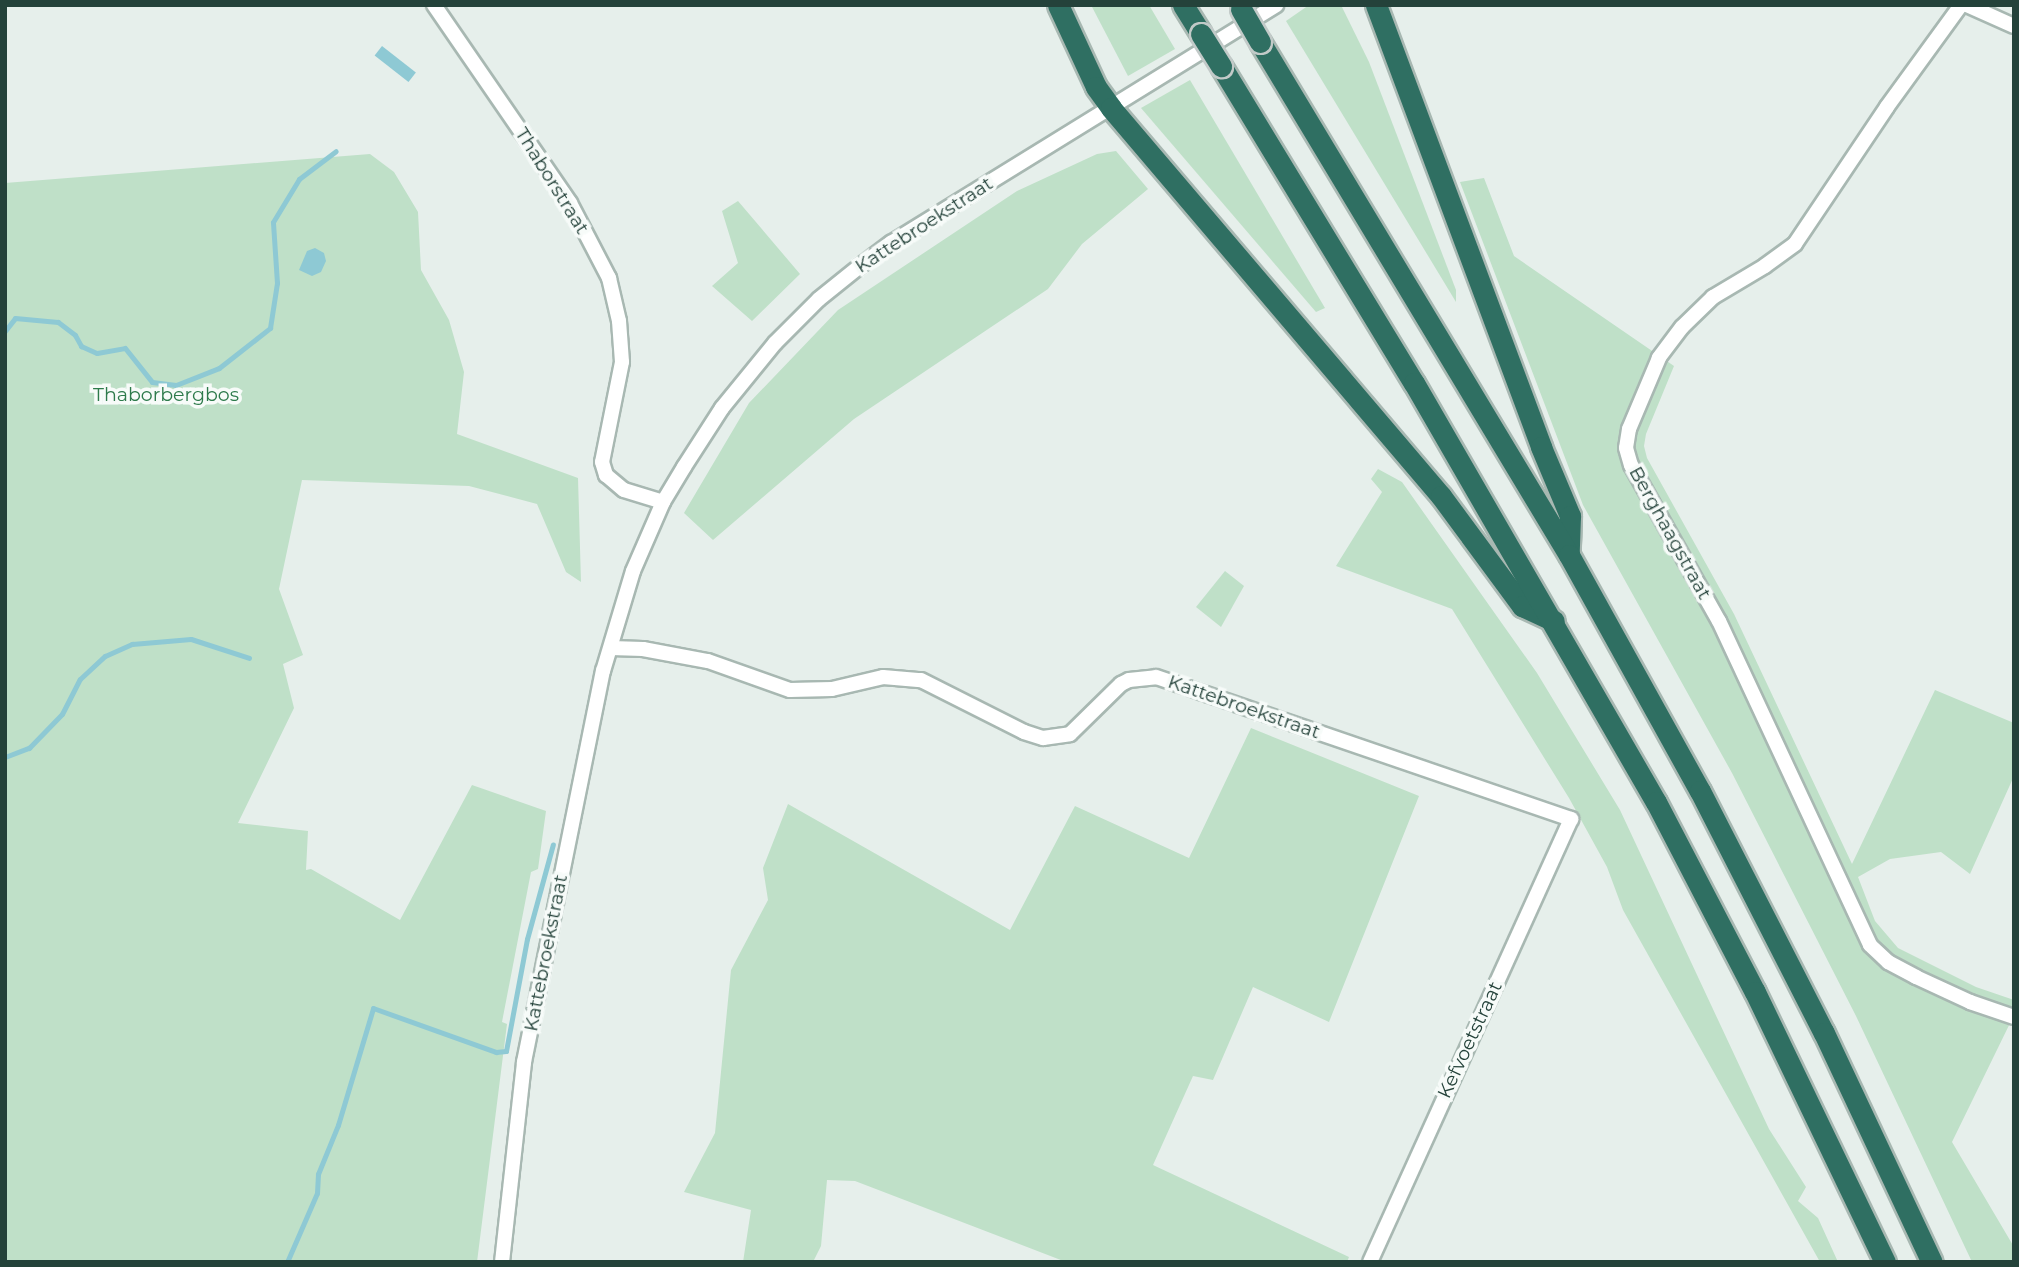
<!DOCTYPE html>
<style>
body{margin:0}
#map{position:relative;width:2019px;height:1267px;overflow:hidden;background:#e6efeb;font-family:Montserrat,sans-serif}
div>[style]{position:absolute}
.green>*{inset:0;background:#bfe0c8}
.water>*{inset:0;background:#8ec9d4;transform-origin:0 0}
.stream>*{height:5px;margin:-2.5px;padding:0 2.5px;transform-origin:2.5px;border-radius:2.5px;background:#8ec9d4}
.roads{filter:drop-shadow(2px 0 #a8b8b2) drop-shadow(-2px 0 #a8b8b2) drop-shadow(0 2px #a8b8b2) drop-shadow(0 -2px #a8b8b2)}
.minor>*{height:14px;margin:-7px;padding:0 7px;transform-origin:7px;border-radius:7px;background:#fff}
.motorway>*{height:21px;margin:-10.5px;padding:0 10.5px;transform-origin:10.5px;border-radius:10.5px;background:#2f6f62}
.bridges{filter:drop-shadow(2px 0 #c2cac8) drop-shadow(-2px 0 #c2cac8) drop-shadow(0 2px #c2cac8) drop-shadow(0 -2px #c2cac8)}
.motorway-bridge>*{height:21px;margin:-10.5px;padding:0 10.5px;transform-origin:10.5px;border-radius:10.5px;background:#2f6f62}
span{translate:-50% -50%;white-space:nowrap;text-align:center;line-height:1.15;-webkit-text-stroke:7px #f7fbf9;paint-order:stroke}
.street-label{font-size:19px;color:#24423a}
.park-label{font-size:19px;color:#2d7a4b}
.frame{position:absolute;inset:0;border:7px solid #24423a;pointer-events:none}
</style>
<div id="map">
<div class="green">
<div style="clip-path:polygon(1091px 5px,1149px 5px,1175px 49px,1128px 76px)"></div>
<div style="clip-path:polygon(1309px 5px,1341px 5px,1369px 62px,1456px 290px,1456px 302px,1286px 21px)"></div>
<div style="clip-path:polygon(1190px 80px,1325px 308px,1316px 312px,1141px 108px)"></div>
<div style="clip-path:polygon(1116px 151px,1148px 189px,1082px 244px,1048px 289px,854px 419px,713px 540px,684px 513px,749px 403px,838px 310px,1017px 191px,1097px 154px)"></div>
<div style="clip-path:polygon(370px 154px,394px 172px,418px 212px,421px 270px,449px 320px,464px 372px,457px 434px,578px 478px,581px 582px,566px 572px,537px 504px,469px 486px,302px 480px,279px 589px,303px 655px,283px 664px,294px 708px,238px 823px,308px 831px,306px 870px,311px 869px,400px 920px,472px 785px,546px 811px,538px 869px,531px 872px,502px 1022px,507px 1024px,477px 1262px,5px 1262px,5px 183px)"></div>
<div style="clip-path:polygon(1484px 178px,1514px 256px,1674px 366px,1646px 434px,1644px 446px,1647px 458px,1734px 614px,1852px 864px,1935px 690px,2014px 723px,2014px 776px,1970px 874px,1941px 852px,1890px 859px,1858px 877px,1875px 921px,1898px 948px,1976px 987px,2014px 1000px,2014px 1015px,1952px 1142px,2014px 1247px,2014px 1262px,1972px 1262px,1856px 1016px,1732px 773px,1583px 505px,1460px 182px)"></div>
<div style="clip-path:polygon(738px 201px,800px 274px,752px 321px,712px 286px,738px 263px,722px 211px)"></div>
<div style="clip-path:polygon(1378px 469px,1402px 482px,1537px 673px,1620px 810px,1769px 1129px,1806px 1187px,1798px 1201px,1818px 1218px,1838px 1262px,1820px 1262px,1623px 910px,1607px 867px,1569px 798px,1452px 609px,1336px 566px,1382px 492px,1371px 479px)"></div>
<div style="clip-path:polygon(1225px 571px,1244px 586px,1221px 627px,1196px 607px)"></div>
<div style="clip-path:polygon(1251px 728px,1419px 796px,1329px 1022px,1253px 987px,1213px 1080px,1193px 1076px,1153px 1165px,1349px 1257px,1347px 1262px,1066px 1262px,855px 1181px,827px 1180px,821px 1246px,813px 1262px,743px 1262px,751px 1210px,684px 1192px,715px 1133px,731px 970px,768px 900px,763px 868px,788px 804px,1010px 930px,1075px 806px,1189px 858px)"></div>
</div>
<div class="water">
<div style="left:382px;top:46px;width:43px;height:12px;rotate:38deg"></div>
<div style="clip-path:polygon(315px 248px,324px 253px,326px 261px,321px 272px,312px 276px,299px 270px,307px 251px)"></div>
</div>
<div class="stream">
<div style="left:5px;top:331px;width:16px;rotate:-52deg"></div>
<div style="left:15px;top:318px;width:43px;rotate:5.3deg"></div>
<div style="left:58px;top:322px;width:21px;rotate:37deg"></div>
<div style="left:75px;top:335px;width:13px;rotate:61deg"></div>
<div style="left:81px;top:346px;width:17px;rotate:24deg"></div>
<div style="left:97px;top:353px;width:28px;rotate:-10deg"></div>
<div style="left:125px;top:348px;width:43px;rotate:51.5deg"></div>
<div style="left:152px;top:382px;width:24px;rotate:7deg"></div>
<div style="left:176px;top:385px;width:46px;rotate:-21.6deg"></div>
<div style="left:219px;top:368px;width:65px;rotate:-38.1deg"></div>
<div style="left:270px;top:328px;width:46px;rotate:-81.2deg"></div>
<div style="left:277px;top:283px;width:61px;rotate:-93.8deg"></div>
<div style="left:273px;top:222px;width:50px;rotate:-58.8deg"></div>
<div style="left:299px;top:179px;width:46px;rotate:-37.1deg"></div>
<div style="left:5px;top:757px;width:26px;rotate:-21deg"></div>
<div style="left:29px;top:748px;width:47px;rotate:-45.9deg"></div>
<div style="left:62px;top:714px;width:39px;rotate:-63deg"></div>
<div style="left:80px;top:679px;width:34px;rotate:-43deg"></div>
<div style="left:105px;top:656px;width:30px;rotate:-24deg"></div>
<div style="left:132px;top:644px;width:59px;rotate:-4.8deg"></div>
<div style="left:191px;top:639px;width:61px;rotate:18.1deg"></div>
<div style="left:287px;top:1262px;width:75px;rotate:-66.5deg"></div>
<div style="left:317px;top:1193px;width:19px;rotate:-87deg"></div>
<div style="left:318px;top:1174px;width:53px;rotate:-67.8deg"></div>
<div style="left:338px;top:1125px;width:122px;rotate:-73.3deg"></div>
<div style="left:373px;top:1008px;width:131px;rotate:19.7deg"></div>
<div style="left:496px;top:1052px;width:10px;rotate:-6deg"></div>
<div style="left:506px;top:1051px;width:114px;rotate:-79.4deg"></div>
<div style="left:527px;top:939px;width:98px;rotate:-74.7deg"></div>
</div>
<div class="roads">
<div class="minor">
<div style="left:434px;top:5px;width:240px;rotate:55.5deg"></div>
<div style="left:570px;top:203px;width:85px;rotate:62.5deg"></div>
<div style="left:609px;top:278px;width:44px;rotate:76.9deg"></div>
<div style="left:619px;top:321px;width:41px;rotate:85.8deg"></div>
<div style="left:622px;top:362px;width:102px;rotate:101.3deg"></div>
<div style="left:602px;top:462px;width:14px;rotate:73deg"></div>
<div style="left:606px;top:475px;width:23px;rotate:40deg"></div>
<div style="left:624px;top:490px;width:41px;rotate:17.1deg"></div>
<div style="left:1961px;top:5px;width:126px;rotate:126deg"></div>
<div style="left:1887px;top:107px;width:165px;rotate:123.9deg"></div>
<div style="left:1795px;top:244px;width:37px;rotate:144deg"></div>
<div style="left:1765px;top:266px;width:61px;rotate:149.2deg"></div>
<div style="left:1713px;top:297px;width:43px;rotate:135.9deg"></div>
<div style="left:1682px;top:327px;width:39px;rotate:127deg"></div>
<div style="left:1659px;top:358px;width:77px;rotate:112.9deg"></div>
<div style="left:1629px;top:429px;width:19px;rotate:99deg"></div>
<div style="left:1626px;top:448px;width:18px;rotate:74deg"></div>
<div style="left:1631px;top:465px;width:179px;rotate:60.6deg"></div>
<div style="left:1719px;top:621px;width:357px;rotate:65deg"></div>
<div style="left:1870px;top:945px;width:25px;rotate:43deg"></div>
<div style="left:1888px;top:962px;width:32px;rotate:28deg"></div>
<div style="left:1916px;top:977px;width:60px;rotate:24.8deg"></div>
<div style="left:1970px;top:1002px;width:46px;rotate:18.8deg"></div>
<div style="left:1967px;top:5px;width:51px;rotate:24.1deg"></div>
<div style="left:611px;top:648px;width:32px;rotate:2deg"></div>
<div style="left:643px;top:649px;width:66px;rotate:10.5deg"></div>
<div style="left:708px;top:661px;width:87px;rotate:19.5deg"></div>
<div style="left:790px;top:690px;width:42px;rotate:-1.4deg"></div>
<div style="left:832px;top:689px;width:52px;rotate:-13.2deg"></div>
<div style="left:883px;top:677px;width:38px;rotate:5deg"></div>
<div style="left:921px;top:680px;width:115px;rotate:26.8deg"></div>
<div style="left:1024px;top:732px;width:20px;rotate:18deg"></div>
<div style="left:1043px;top:738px;width:27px;rotate:-8deg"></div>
<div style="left:1070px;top:734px;width:71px;rotate:-44.4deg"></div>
<div style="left:1121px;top:684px;width:9px;rotate:-27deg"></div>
<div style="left:1129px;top:680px;width:27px;rotate:-6deg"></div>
<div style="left:1156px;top:677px;width:439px;rotate:18.9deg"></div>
<div style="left:1571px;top:819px;width:486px;rotate:114.4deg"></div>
<div style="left:502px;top:1262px;width:201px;rotate:-83.7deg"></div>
<div style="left:524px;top:1062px;width:399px;rotate:-78.6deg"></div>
<div style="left:603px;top:671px;width:104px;rotate:-73.3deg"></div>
<div style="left:633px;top:571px;width:75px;rotate:-66.5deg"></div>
<div style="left:663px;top:502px;width:41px;rotate:-59deg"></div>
<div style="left:684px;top:467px;width:70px;rotate:-57.2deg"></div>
<div style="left:722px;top:408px;width:84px;rotate:-50.8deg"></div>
<div style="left:775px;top:343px;width:62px;rotate:-45deg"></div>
<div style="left:819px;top:299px;width:53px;rotate:-38.8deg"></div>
<div style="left:860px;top:266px;width:39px;rotate:-37deg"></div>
<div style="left:891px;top:243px;width:453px;rotate:-31.7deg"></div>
</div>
<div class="motorway">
<div style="left:1058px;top:5px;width:90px;rotate:65.1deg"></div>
<div style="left:1096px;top:87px;width:26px;rotate:54deg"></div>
<div style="left:1111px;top:108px;width:509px;rotate:49.62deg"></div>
<div style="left:1441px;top:496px;width:137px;rotate:53.6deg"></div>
<div style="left:1522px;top:606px;width:35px;rotate:25deg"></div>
<div style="left:1183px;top:5px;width:34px;rotate:58deg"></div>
<div style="left:1376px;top:5px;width:472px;rotate:69.5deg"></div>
<div style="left:1541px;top:447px;width:75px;rotate:67.2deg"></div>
<div style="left:1570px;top:516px;width:37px;rotate:92deg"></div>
<div style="left:1260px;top:42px;width:599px;rotate:58.94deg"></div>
<div style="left:1569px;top:555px;width:270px;rotate:61deg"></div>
<div style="left:1700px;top:791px;width:272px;rotate:62.9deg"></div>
<div style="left:1824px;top:1033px;width:253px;rotate:64.8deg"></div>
<div style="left:1221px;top:66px;width:371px;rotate:58.7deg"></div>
<div style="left:1414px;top:383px;width:484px;rotate:60deg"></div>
<div style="left:1656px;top:802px;width:214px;rotate:62.5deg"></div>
<div style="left:1755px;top:992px;width:300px;rotate:64.3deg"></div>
</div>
</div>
<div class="bridges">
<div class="motorway-bridge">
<div style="left:1241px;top:9px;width:38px;rotate:60deg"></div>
<div style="left:1201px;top:34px;width:38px;rotate:58deg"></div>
</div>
</div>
<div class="street-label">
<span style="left:552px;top:181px;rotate:58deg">Thaborstraat</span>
<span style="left:924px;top:225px;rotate:-33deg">Kattebroekstraat</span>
<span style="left:1670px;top:533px;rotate:61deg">Berghaagstraat</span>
<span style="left:1244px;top:707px;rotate:19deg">Kattebroekstraat</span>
<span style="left:546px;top:953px;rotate:-79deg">Kattebroekstraat</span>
<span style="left:1470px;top:1040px;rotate:-65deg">Kefvoetstraat</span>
</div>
<div class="park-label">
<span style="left:166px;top:395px">Thaborbergbos</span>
</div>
<div class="frame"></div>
</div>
